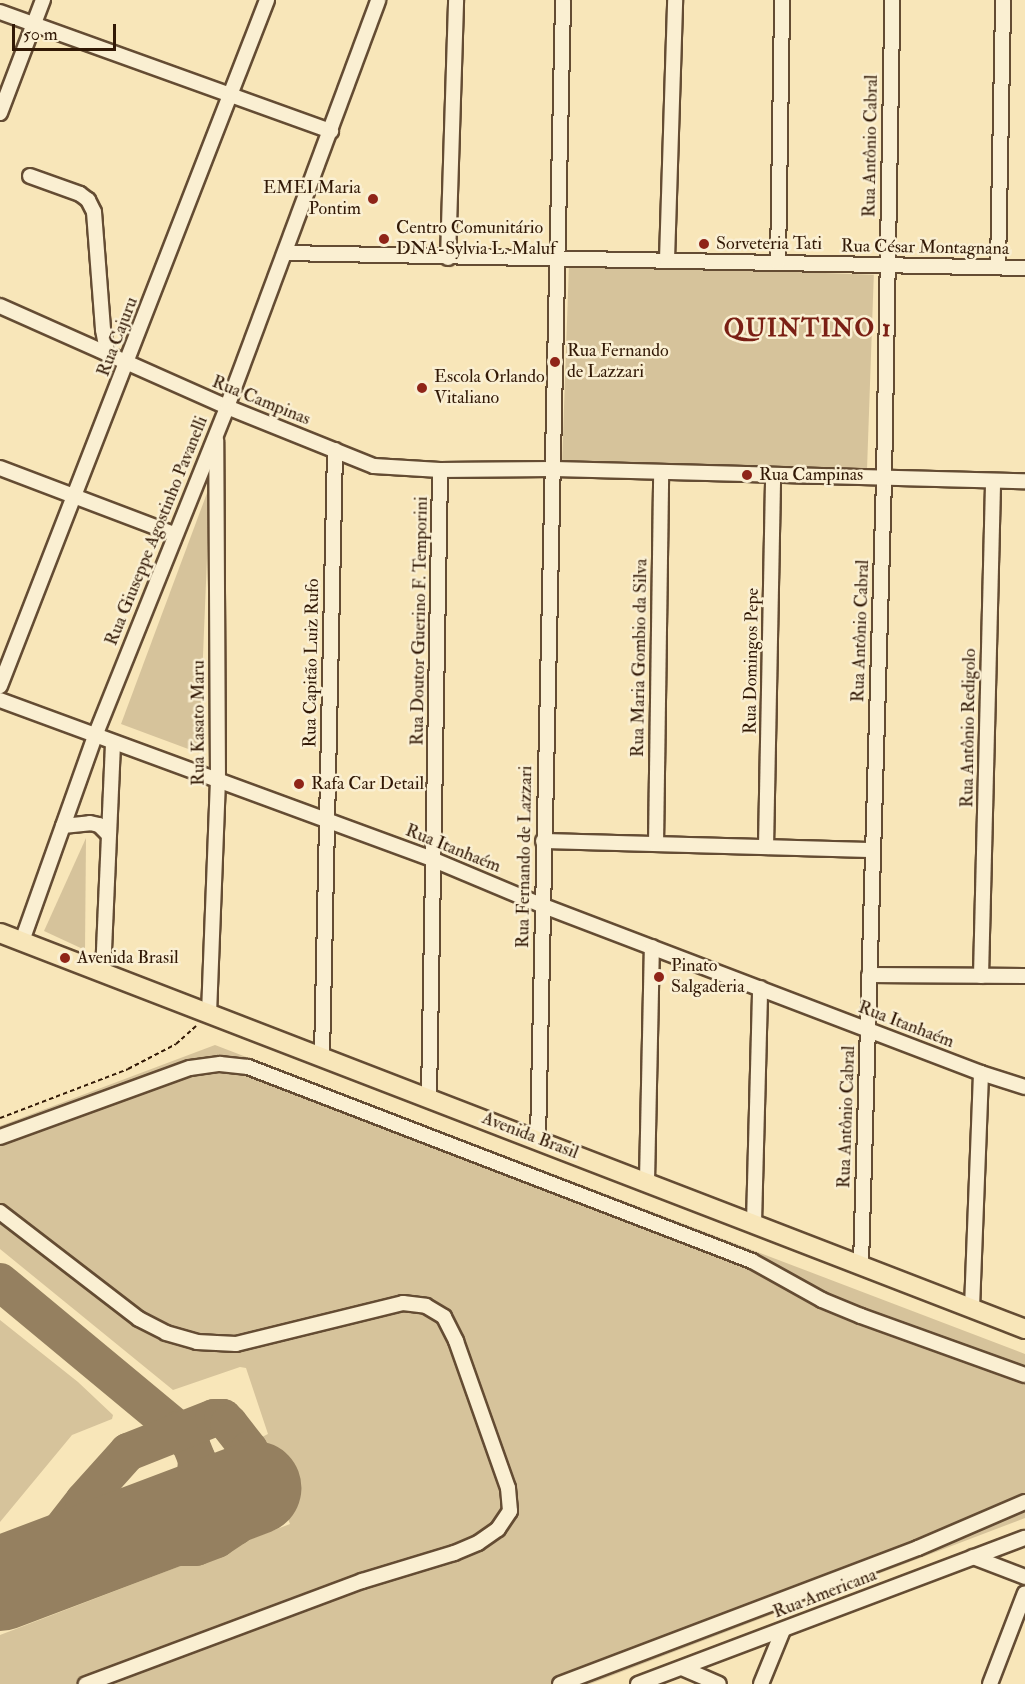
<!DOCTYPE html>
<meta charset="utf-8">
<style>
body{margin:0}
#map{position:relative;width:1025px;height:1684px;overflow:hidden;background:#f8e6b9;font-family:"IM FELL Double Pica",serif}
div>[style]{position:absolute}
.green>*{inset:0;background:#d6c39b;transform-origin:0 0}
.taxiway>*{height:38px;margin:-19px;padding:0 19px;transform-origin:19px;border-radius:19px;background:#958060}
.runway>*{height:94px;margin:-47px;padding:0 47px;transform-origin:47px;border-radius:47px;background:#958060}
.path>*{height:2px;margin-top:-1px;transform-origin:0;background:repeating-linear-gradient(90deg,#321906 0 4.5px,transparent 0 7.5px)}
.roads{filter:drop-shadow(2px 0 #644c33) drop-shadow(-2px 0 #644c33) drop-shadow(0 2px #644c33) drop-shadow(0 -2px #644c33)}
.minor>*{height:14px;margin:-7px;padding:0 7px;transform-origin:7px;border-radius:7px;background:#faefd2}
.major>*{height:18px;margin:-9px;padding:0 9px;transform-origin:9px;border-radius:9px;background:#f8e6b9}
.dots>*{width:16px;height:16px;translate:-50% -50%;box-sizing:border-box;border:3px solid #faefd2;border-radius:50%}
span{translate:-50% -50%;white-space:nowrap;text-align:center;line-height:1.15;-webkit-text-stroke:5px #faefd2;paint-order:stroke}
.street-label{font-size:18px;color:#321906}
.poi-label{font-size:18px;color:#321906}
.right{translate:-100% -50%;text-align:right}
.left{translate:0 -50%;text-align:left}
.district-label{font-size:24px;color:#7a1f14;font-weight:700;letter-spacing:1.5px}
.scale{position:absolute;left:12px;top:24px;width:104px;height:27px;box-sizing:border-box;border:3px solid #321906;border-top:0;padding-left:8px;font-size:18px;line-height:21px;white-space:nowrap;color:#321906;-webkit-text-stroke:4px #faefd2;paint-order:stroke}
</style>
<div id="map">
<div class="green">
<div style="left:569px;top:264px;width:305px;height:196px;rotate:2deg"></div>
<div style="clip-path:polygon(210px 485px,199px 753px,121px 724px)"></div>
<div style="clip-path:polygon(86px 838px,85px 950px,44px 931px)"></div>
<div style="clip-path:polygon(215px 1045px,1025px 1354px,1025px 1518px,590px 1684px,0 1684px,0 1635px,290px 1524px,256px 1440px,268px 1434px,246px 1368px,240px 1367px,173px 1390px,0 1249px,0 1126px)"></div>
<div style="clip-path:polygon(0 1320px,78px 1382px,113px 1415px,112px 1419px,72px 1435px,0 1522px)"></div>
</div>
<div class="taxiway">
<div style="left:0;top:1282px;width:231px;rotate:39.7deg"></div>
<div style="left:178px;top:1430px;width:20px;rotate:49deg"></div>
<div style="left:191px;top:1445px;width:16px;rotate:68deg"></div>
<div style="left:197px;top:1460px;width:29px;rotate:94deg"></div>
<div style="left:195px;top:1489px;width:17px;rotate:121deg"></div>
<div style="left:186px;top:1504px;width:21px;rotate:139deg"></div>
<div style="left:16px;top:1578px;width:35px;rotate:-41deg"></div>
<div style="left:42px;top:1555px;width:68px;rotate:-52.1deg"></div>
<div style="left:84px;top:1501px;width:66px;rotate:-48.1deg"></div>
<div style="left:128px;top:1452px;width:92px;rotate:-21.6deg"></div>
<div style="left:214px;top:1418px;width:9px"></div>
<div style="left:223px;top:1418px;width:8px;rotate:45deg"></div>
<div style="left:229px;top:1424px;width:33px;rotate:52deg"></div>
<div style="left:249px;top:1450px;width:26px;rotate:79deg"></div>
<div style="left:254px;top:1476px;width:26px;rotate:99deg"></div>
<div style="left:250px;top:1502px;width:28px;rotate:120deg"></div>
<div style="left:236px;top:1526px;width:23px;rotate:146deg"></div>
<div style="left:217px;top:1539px;width:22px;rotate:159deg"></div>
<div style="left:196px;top:1547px;width:20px;rotate:180deg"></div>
<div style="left:176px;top:1547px;width:38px;rotate:-166deg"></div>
<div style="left:139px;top:1538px;width:25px;rotate:173deg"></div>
</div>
<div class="runway">
<div style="left:0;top:1584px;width:272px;rotate:-20.7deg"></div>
</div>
<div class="path">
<div style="left:0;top:1118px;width:137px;rotate:-20.9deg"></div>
<div style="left:128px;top:1069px;width:54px;rotate:-27.5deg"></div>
<div style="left:176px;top:1044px;width:27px;rotate:-42deg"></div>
</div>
<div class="roads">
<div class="minor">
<div style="left:0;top:12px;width:352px;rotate:19.8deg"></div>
<div style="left:0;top:113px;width:121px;rotate:-69.2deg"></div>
<div style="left:30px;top:176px;width:53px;rotate:19.8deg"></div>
<div style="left:80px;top:194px;width:10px;rotate:37deg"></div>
<div style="left:88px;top:200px;width:13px;rotate:63deg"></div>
<div style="left:94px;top:212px;width:118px;rotate:85.6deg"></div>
<div style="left:103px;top:330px;width:25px;rotate:79deg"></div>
<div style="left:285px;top:253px;width:740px;rotate:1.16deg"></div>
<div style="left:448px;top:258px;width:258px;rotate:-88.2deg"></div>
<div style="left:667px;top:260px;width:260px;rotate:-88.2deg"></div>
<div style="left:778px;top:262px;width:262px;rotate:-89.1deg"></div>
<div style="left:998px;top:267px;width:267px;rotate:-88.9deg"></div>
<div style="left:0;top:306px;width:248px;rotate:24deg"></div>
<div style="left:227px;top:407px;width:158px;rotate:21.9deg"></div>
<div style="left:374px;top:466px;width:66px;rotate:3.5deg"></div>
<div style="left:440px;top:470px;width:112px;rotate:-0.5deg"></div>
<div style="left:552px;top:469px;width:473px;rotate:1.5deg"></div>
<div style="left:0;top:468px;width:186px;rotate:20.8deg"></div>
<div style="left:0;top:686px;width:736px;rotate:-68.73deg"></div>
<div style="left:0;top:700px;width:463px;rotate:20.2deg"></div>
<div style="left:434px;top:860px;width:116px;rotate:22.8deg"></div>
<div style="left:541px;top:905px;width:471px;rotate:20.9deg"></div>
<div style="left:981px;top:1073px;width:46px;rotate:17.7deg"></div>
<div style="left:63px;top:826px;width:27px;rotate:-6deg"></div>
<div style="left:90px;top:823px;width:9px;rotate:13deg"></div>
<div style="left:99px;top:825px;width:13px;rotate:45deg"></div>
<div style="left:543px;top:841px;width:328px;rotate:1.6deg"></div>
<div style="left:656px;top:844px;width:371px;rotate:-89.2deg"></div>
<div style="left:766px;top:847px;width:371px;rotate:-88.9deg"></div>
<div style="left:22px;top:941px;width:218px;rotate:-70.4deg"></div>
<div style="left:95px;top:736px;width:354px;rotate:-68.1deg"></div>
<div style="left:227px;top:407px;width:434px;rotate:-69.6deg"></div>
<div style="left:103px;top:973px;width:230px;rotate:-87.5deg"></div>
<div style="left:869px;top:975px;width:156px;rotate:0.4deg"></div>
<div style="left:981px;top:976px;width:495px;rotate:-88.6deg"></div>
<div style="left:209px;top:1014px;width:234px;rotate:-87.8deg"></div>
<div style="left:218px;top:780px;width:340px;rotate:-90.3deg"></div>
<div style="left:322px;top:1056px;width:606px;rotate:-88.77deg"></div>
<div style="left:429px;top:1097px;width:627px;rotate:-88.99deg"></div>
<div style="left:0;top:1137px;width:202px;rotate:-20deg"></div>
<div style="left:190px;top:1068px;width:30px;rotate:-8deg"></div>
<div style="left:220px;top:1064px;width:28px;rotate:6deg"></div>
<div style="left:248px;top:1067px;width:540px;rotate:21.05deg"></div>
<div style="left:752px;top:1261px;width:80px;rotate:29.1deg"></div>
<div style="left:822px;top:1300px;width:42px;rotate:22.3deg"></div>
<div style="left:861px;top:1316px;width:174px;rotate:19.8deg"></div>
<div style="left:538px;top:1139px;width:1139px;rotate:-88.74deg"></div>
<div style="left:647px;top:1181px;width:234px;rotate:-88.8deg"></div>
<div style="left:0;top:1212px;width:175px;rotate:37.6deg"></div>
<div style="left:139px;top:1319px;width:30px;rotate:27deg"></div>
<div style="left:166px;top:1333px;width:32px;rotate:16deg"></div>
<div style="left:197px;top:1342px;width:39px;rotate:3deg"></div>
<div style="left:236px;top:1344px;width:172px;rotate:-13.8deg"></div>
<div style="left:403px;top:1303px;width:23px;rotate:7deg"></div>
<div style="left:426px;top:1306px;width:21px;rotate:31deg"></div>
<div style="left:444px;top:1317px;width:27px;rotate:63deg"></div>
<div style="left:456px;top:1341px;width:156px;rotate:70.5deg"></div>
<div style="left:508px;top:1488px;width:23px;rotate:85deg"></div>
<div style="left:510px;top:1511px;width:22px;rotate:124deg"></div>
<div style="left:498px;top:1529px;width:24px;rotate:145deg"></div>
<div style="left:478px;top:1543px;width:26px;rotate:157deg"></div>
<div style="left:454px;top:1553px;width:96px;rotate:163.1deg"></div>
<div style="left:362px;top:1581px;width:295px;rotate:159.5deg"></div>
<div style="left:754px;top:1223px;width:235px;rotate:-88.5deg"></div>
<div style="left:861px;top:1264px;width:785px;rotate:-88.32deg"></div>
<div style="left:884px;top:479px;width:479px;rotate:-89deg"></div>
<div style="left:972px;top:1308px;width:235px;rotate:-87.8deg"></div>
<div style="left:973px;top:1557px;width:56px;rotate:21deg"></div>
<div style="left:682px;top:1668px;width:40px;rotate:23.4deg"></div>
<div style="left:560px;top:1684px;width:383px;rotate:-20.8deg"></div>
<div style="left:918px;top:1548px;width:116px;rotate:-23.3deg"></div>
<div style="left:638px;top:1684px;width:414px;rotate:-20.7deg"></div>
<div style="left:761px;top:1684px;width:58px;rotate:-67.8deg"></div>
<div style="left:990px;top:1684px;width:97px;rotate:-69deg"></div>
</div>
<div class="major">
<div style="left:0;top:933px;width:1099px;rotate:21.12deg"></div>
</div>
</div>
<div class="dots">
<div style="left:373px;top:199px;background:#8f2418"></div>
<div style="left:384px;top:239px;background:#8f2418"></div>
<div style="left:704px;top:244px;background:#8f2418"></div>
<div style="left:555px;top:362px;background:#8f2418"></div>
<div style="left:422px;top:388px;background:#8f2418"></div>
<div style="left:747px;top:475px;background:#8f2418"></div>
<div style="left:299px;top:784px;background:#8f2418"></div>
<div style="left:65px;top:958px;background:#8f2418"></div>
<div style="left:659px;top:977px;background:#8f2418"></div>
</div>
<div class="street-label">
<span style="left:871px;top:146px;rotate:-89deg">Rua Antônio Cabral</span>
<span style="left:925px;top:248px;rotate:1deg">Rua César Montagnana</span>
<span style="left:118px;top:337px;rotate:-69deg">Rua Cajuru</span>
<span style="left:261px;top:401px;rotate:22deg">Rua Campinas</span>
<span style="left:157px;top:531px;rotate:-68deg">Rua Giuseppe Agostinho Pavanelli</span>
<span style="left:420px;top:621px;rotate:-89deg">Rua Doutor Guerino F. Temporini</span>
<span style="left:861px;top:631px;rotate:-88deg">Rua Antônio Cabral</span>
<span style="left:640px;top:658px;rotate:-89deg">Rua Maria Gombio da Silva</span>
<span style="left:752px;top:661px;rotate:-89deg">Rua Domingos Pepe</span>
<span style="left:312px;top:663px;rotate:-89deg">Rua Capitão Luiz Rufo</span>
<span style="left:199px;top:723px;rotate:-90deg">Rua Kasato Maru</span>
<span style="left:969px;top:728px;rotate:-89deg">Rua Antônio Redigolo</span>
<span style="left:453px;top:849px;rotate:22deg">Rua Itanhaém</span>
<span style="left:525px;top:857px;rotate:-89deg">Rua Fernando de Lazzari</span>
<span style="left:906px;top:1025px;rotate:21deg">Rua Itanhaém</span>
<span style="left:847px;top:1117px;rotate:-88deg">Rua Antônio Cabral</span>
<span style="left:530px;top:1136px;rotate:21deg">Avenida Brasil</span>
<span style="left:825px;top:1594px;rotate:-21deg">Rua Americana</span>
</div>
<div class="poi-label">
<span class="right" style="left:361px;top:199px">EMEI Maria<br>Pontim</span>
<span class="left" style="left:396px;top:239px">Centro Comunitário<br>DNA-Sylvia L. Maluf</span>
<span class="left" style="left:716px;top:244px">Sorveteria Tati</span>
<span class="left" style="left:567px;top:362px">Rua Fernando<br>de Lazzari</span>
<span class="left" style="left:434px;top:388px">Escola Orlando<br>Vitaliano</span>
<span class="left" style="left:759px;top:475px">Rua Campinas</span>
<span class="left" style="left:311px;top:784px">Rafa Car Detail</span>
<span class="left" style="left:77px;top:958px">Avenida Brasil</span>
<span class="left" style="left:671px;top:977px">Pinato<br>Salgaderia</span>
</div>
<div class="district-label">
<span style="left:808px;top:329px">QUINTINO 1</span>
</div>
<div class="scale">50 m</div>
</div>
